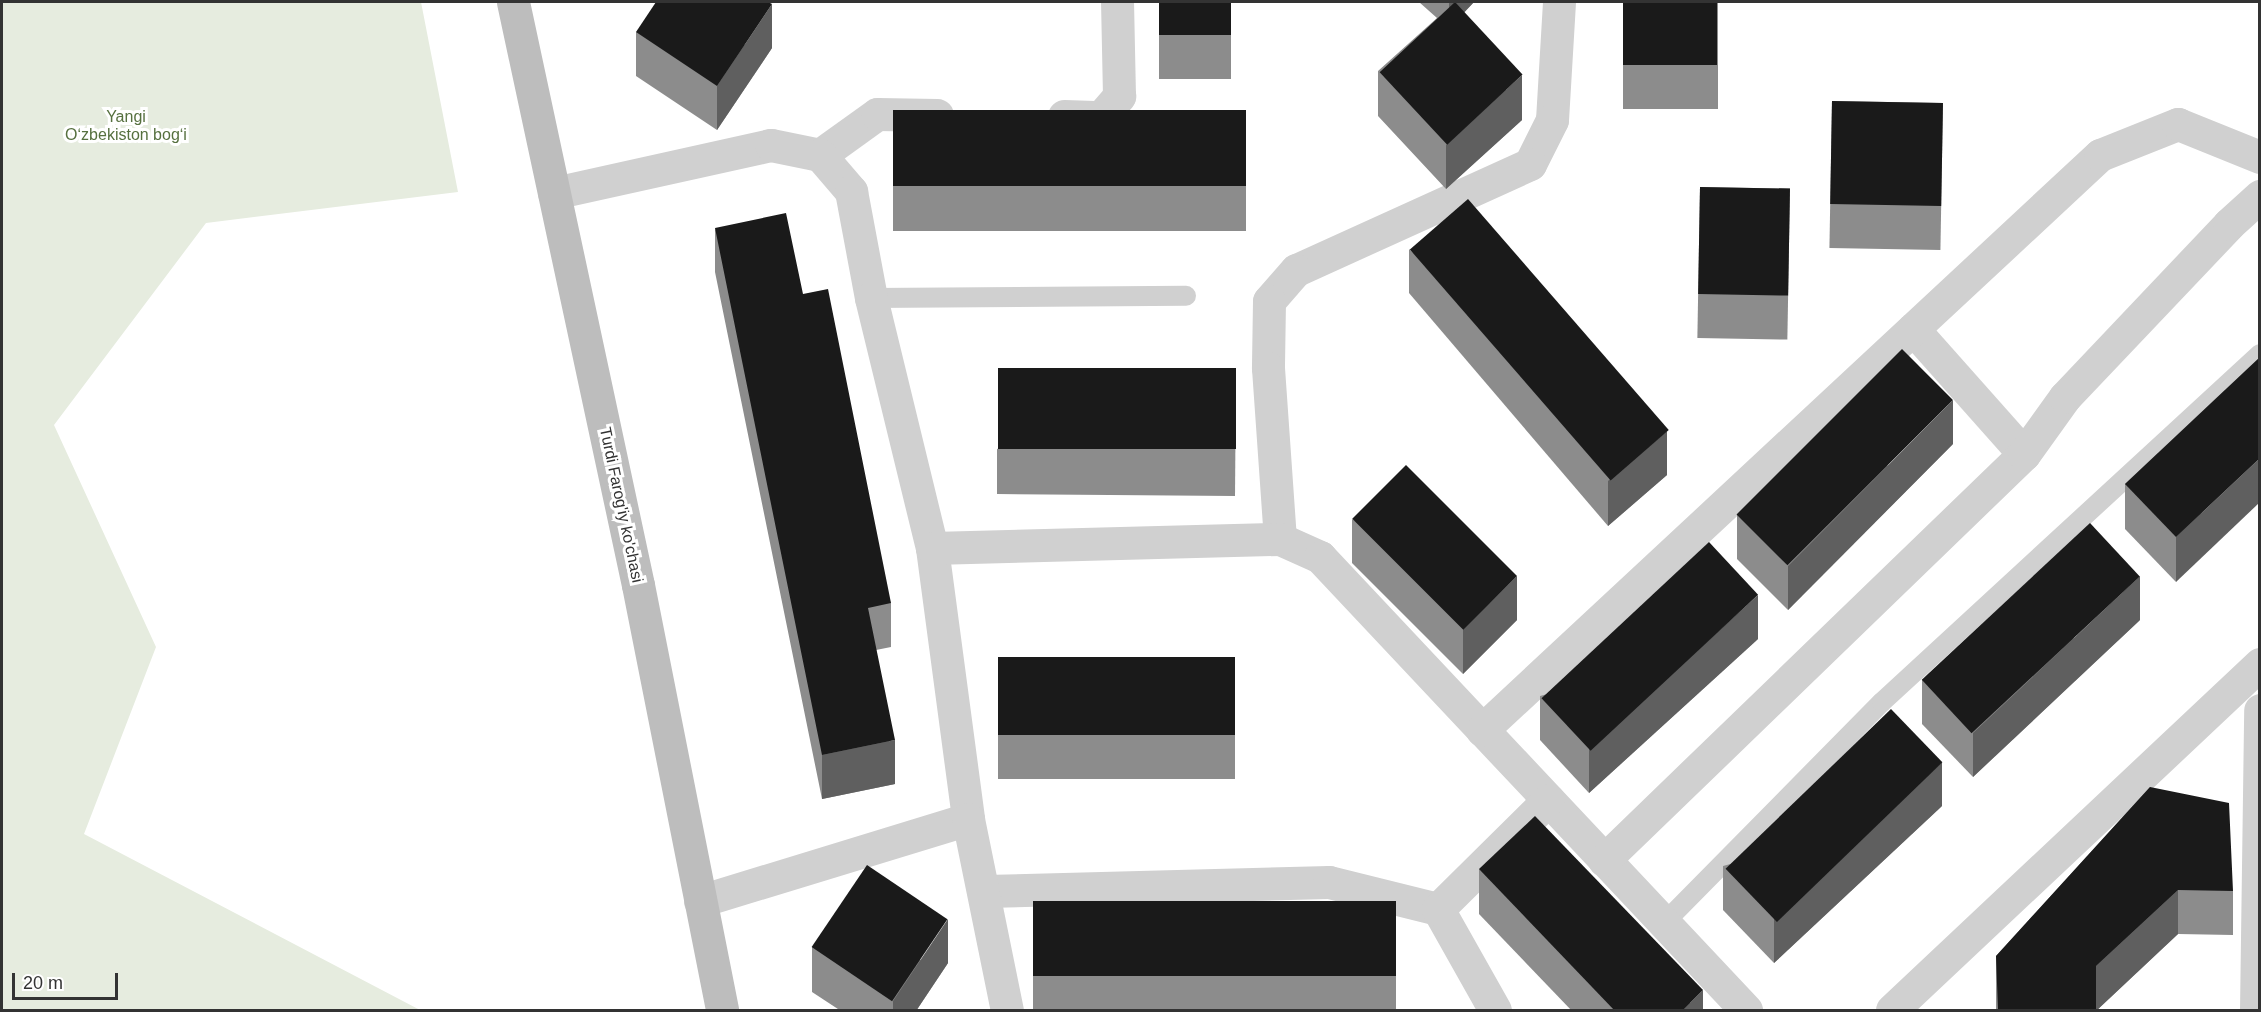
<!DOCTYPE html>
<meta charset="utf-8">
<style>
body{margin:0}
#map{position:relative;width:2261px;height:1012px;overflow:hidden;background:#fff;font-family:Arial,sans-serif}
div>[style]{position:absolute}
.green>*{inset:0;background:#e6ecdf}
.service>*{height:20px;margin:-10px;padding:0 10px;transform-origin:10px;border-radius:10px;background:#d0d0d0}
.minor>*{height:33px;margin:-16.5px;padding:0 16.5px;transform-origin:16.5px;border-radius:16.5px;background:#d0d0d0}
.secondary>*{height:33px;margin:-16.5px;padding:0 16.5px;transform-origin:16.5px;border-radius:16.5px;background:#bdbdbd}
.wall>*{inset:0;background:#8c8c8c;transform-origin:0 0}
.shaded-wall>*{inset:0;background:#5f5f5f}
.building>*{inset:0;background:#1a1a1a;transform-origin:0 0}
span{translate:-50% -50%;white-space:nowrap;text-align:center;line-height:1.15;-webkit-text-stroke:6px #fff;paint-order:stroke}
.park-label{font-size:16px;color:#56703f}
.street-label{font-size:16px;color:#333}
.frame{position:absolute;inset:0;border:3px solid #333;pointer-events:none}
.scale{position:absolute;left:12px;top:973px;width:106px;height:27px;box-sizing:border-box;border:3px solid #333;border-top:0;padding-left:8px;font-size:18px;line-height:21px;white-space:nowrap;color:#333;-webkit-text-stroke:4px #fff;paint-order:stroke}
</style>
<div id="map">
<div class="green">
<div style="clip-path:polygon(2px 2px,421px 2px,458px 192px,206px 223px,54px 425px,156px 647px,84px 834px,420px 1010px,2px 1010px)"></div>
</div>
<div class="service">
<div style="left:871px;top:298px;width:315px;rotate:-0.4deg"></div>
<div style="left:1664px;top:923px;width:310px;rotate:-45.4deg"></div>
<div style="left:1882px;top:702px;width:514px;rotate:-42.63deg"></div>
</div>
<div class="minor">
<div style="left:1559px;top:2px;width:118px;rotate:93.4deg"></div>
<div style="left:1552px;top:120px;width:49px;rotate:116.6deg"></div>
<div style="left:1530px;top:164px;width:257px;rotate:155.6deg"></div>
<div style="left:1296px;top:270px;width:41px;rotate:131.1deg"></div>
<div style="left:1269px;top:301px;width:67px;rotate:90.9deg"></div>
<div style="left:1268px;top:368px;width:171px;rotate:86deg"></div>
<div style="left:1280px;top:539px;width:44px;rotate:24.2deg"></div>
<div style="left:1320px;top:557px;width:622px;rotate:46.76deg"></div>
<div style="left:1064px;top:116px;width:37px;rotate:2deg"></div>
<div style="left:1101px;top:117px;width:28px;rotate:-49deg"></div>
<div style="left:1119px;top:96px;width:94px;rotate:-91.2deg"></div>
<div style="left:820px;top:155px;width:70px;rotate:-35.7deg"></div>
<div style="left:877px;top:114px;width:60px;rotate:1deg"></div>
<div style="left:554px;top:193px;width:222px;rotate:-12.5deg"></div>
<div style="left:771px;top:145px;width:50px;rotate:11.5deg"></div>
<div style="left:820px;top:155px;width:48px;rotate:49.3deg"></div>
<div style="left:851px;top:191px;width:109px;rotate:79.4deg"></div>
<div style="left:871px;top:298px;width:257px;rotate:76.3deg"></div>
<div style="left:932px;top:548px;width:273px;rotate:82.4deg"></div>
<div style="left:1913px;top:329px;width:167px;rotate:48.4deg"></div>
<div style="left:932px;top:548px;width:348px;rotate:-1.5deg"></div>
<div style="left:1482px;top:730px;width:844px;rotate:-42.94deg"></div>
<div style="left:2100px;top:155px;width:84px;rotate:-21.7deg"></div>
<div style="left:2178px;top:124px;width:88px;rotate:21.9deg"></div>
<div style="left:1604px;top:860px;width:584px;rotate:-44.03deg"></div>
<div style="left:2024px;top:454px;width:70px;rotate:-54.3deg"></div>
<div style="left:2065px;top:397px;width:238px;rotate:-46.5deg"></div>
<div style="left:2229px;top:224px;width:42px;rotate:-42.1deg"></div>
<div style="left:985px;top:891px;width:344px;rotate:-1.5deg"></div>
<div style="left:1329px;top:882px;width:112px;rotate:13.9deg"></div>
<div style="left:1438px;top:909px;width:116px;rotate:60.6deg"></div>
<div style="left:700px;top:901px;width:280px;rotate:-17deg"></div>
<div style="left:968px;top:819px;width:195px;rotate:78.5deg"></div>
<div style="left:1438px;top:909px;width:155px;rotate:-44.7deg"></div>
<div style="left:1892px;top:1010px;width:505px;rotate:-43.24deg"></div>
<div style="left:2256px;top:1010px;width:300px;rotate:-89.2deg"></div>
</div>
<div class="secondary">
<div style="left:513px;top:2px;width:596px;rotate:77.9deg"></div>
<div style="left:638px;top:585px;width:433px;rotate:78.8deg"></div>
</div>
<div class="wall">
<div style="left:1159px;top:2px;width:72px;height:77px"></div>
<div style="clip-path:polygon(1419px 2px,1474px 2px,1464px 12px,1522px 120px,1446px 189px,1378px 116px,1378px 71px,1437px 18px)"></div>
<div style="left:1623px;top:2px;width:95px;height:107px"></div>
<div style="clip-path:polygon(636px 32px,772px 48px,717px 130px,636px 76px)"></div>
<div style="left:1832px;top:101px;width:111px;height:147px;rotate:1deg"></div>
<div style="left:1246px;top:110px;width:121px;height:353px;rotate:90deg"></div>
<div style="left:1700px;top:187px;width:90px;height:151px;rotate:1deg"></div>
<div style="clip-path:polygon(715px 228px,891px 603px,891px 647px,876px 650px,895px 784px,822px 799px,715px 272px)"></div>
<div style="clip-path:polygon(1409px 249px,1667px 475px,1608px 526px,1409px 293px)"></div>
<div style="clip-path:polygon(2259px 358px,2176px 582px,2125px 529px,2125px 484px)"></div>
<div style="clip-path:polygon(1236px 370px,1235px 496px,997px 494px,997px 449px)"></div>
<div style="clip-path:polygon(1953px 444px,1788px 610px,1737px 559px,1737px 515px)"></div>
<div style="clip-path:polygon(1352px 519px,1517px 620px,1463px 674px,1352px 563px)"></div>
<div style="clip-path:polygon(2140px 620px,1973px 777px,1922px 724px,1922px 680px)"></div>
<div style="clip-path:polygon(1758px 639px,1589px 793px,1540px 740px,1540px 696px)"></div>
<div style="left:998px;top:657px;width:237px;height:122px"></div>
<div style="clip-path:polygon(2150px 787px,2233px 891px,2233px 935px,2178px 934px,2096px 1011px,1996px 1011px,1996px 956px)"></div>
<div style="clip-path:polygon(1942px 806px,1774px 963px,1723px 910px,1723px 866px)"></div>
<div style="clip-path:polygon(1479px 869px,1703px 1011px,1572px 1011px,1479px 914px)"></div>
<div style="left:1396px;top:901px;width:110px;height:363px;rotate:90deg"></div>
<div style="clip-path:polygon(812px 947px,948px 963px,916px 1011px,841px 1011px,812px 992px)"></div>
</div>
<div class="shaded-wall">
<div style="clip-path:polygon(1449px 2px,1474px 2px,1449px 29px)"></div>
<div style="clip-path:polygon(772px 4px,772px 48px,717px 130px,717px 86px)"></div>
<div style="clip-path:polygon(1522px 75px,1522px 120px,1446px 189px,1446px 145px)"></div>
<div style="clip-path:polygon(1953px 400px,1953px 444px,1788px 610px,1788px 566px)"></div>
<div style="clip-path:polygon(1667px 431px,1667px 475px,1608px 526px,1608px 481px)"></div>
<div style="clip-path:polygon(2259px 459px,2259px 503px,2176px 582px,2176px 537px)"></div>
<div style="clip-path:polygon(1517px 576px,1517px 620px,1463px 674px,1463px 629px)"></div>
<div style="clip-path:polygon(2140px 576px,2140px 620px,1973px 777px,1973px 733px)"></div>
<div style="clip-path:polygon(1758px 595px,1758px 639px,1589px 793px,1589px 749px)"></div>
<div style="clip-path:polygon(895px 740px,895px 784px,822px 799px,822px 755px)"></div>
<div style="clip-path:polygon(1942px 762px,1942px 806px,1774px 963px,1774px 919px)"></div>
<div style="clip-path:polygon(2178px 890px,2178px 934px,2096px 1011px,2096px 966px)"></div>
<div style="clip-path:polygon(948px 919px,948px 963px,916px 1011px,893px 1011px,893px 1001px)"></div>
<div style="clip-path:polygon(1703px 990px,1703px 1011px,1682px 1011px)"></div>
</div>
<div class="building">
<div style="clip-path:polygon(656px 2px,768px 2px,772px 4px,717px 86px,636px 32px)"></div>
<div style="left:1159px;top:2px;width:72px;height:33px"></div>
<div style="left:1455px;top:2px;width:99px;height:103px;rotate:47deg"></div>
<div style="left:1623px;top:2px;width:94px;height:63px"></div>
<div style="left:1832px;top:101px;width:111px;height:103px;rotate:1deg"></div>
<div style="left:1246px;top:110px;width:76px;height:353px;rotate:90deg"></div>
<div style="left:1700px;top:187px;width:90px;height:107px;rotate:1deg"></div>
<div style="left:1468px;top:199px;width:306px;height:77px;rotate:49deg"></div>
<div style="clip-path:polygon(786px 213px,803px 294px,828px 289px,891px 603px,868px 608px,895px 740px,822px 755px,715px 228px)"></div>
<div style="left:1902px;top:349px;width:72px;height:234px;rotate:45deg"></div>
<div style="clip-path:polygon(2259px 358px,2259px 459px,2176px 537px,2125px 484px)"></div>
<div style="left:998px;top:368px;width:238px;height:81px"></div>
<div style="left:1406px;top:465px;width:157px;height:76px;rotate:45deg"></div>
<div style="left:2090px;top:523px;width:73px;height:230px;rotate:47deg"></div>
<div style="left:1709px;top:542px;width:72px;height:229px;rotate:47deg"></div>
<div style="left:998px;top:657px;width:237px;height:78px"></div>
<div style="left:1891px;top:709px;width:74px;height:230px;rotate:46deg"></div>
<div style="clip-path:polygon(2150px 787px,2229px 803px,2233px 891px,2178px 890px,2096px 966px,2096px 1011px,1998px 1011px,1996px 956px)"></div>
<div style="clip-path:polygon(1535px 816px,1703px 990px,1682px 1011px,1615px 1011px,1479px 869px)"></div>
<div style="left:867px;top:865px;width:97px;height:99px;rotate:34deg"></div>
<div style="left:1396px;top:901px;width:75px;height:363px;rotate:90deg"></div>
</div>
<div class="park-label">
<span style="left:126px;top:126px">Yangi<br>Oʻzbekiston bogʻi</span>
</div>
<div class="street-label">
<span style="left:621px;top:505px;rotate:78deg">Turdi Farog'iy ko'chasi</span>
</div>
<div class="frame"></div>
<div class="scale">20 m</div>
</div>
